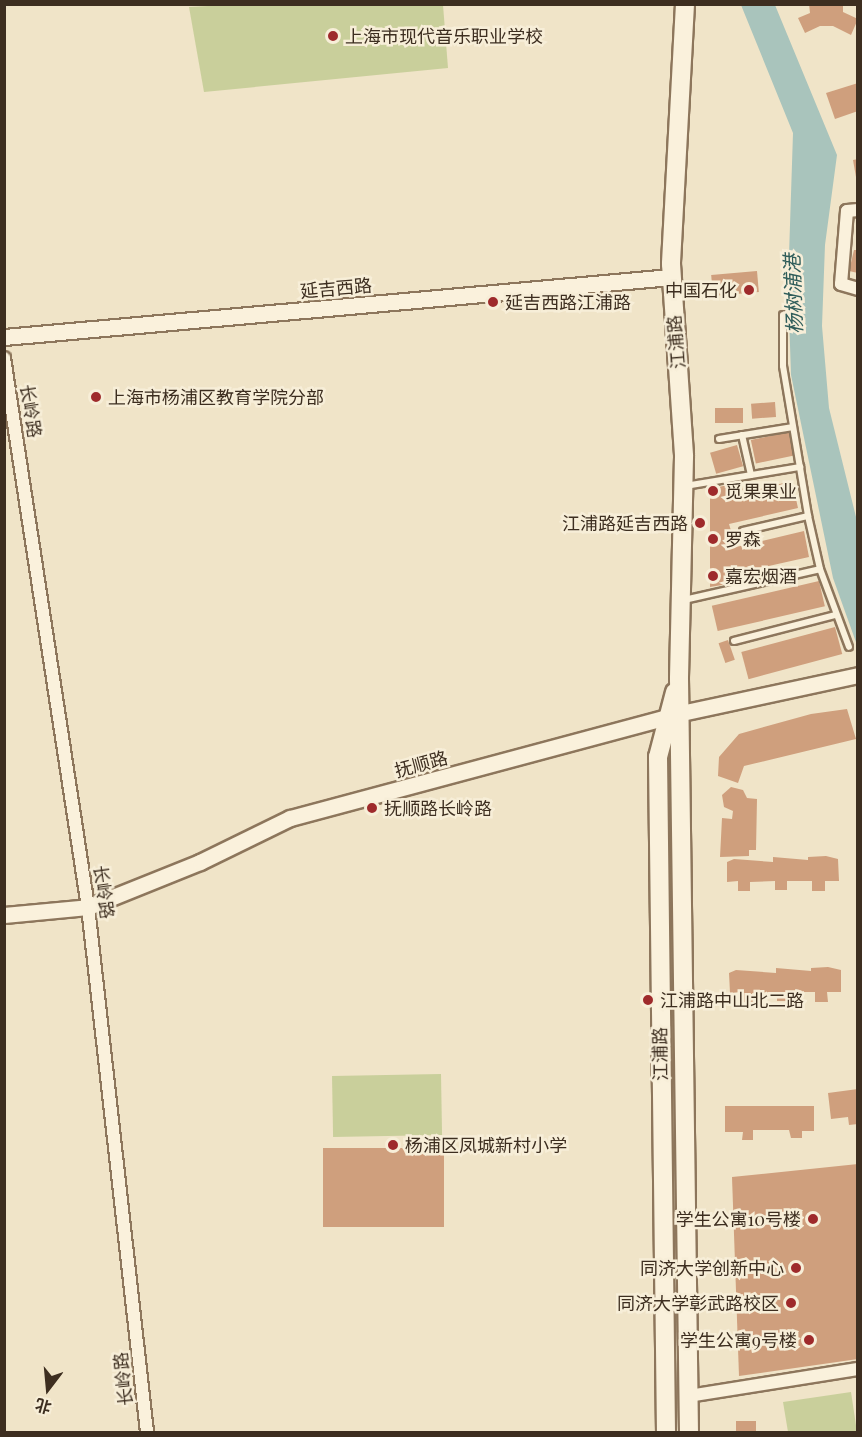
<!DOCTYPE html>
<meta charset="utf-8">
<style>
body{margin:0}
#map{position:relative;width:862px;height:1437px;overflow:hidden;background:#f0e4c8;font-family:"Playfair Display","Noto Sans SC",serif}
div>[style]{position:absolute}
.green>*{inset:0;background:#c9cf9b;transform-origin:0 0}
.water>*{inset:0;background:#a9c4bc}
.building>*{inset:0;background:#cf9f7d;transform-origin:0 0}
.roads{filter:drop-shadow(2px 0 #8d765c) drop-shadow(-2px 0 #8d765c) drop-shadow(0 2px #8d765c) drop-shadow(0 -2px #8d765c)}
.service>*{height:6px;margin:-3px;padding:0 3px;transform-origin:3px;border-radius:3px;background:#faf1dc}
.minor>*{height:12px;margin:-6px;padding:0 6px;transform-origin:6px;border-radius:6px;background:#faf1dc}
.tertiary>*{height:15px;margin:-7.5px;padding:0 7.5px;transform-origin:7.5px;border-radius:7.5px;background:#faf1dc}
.secondary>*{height:18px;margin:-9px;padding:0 9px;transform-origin:9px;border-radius:9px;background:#faf1dc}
.dots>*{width:16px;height:16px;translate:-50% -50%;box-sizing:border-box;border:3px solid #f7eed8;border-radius:50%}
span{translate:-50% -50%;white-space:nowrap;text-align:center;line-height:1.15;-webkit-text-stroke:5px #f7eed8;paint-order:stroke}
.poi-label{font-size:18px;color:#3d2e20}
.left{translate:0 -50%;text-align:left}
.right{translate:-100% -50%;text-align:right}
.street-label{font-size:18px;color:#3d2e20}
.water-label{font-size:20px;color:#2f5d5a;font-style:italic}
.frame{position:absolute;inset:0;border:6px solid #3d2e20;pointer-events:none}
.north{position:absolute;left:18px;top:1359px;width:60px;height:60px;-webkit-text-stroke:4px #f7eed8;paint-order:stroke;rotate:196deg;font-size:16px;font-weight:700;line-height:24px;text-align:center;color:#3d2e20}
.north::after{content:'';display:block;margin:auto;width:21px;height:27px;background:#3d2e20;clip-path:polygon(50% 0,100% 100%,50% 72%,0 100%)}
</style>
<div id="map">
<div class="green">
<div style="clip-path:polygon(227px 5px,443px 5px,448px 68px,204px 92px,189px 7px)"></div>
<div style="left:441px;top:1074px;width:61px;height:109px;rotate:89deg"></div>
<div style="clip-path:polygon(851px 1392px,857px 1432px,788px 1432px,783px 1402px)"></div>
</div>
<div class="water">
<div style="clip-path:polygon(741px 5px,775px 5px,837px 155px,825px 245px,822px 326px,829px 408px,857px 521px,857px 645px,833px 578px,791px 375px,788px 286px,793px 133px)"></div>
</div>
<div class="building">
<div style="clip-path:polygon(809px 4px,843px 4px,843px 12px,858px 19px,851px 35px,833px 26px,820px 26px,805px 33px,798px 18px,810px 13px)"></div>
<div style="clip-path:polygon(858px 83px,858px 111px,835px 119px,826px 93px)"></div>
<div style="clip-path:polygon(858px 159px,858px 177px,856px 177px,853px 160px)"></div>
<div style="clip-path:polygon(854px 250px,858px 250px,858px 273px,849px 271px)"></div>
<div style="left:757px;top:271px;width:21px;height:46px;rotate:85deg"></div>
<div style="left:775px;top:402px;width:15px;height:24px;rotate:86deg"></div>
<div style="left:715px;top:408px;width:28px;height:15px"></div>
<div style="left:789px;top:432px;width:24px;height:39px;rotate:78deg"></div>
<div style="left:737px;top:445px;width:22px;height:28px;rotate:74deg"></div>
<div style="clip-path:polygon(792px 481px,798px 508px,729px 524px,736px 547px,804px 531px,809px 557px,732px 574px,734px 583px,710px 587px,710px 489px,741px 482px,743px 493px)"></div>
<div style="left:819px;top:581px;width:26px;height:110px;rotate:77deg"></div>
<div style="left:835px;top:627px;width:28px;height:97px;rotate:75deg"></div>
<div style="left:728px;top:640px;width:21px;height:10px;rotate:71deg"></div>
<div style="clip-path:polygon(847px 709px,856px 739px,744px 766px,738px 783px,718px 776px,719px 757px,739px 734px,811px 714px)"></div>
<div style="clip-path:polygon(731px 787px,743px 790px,747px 798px,757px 799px,756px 850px,749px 850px,749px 856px,720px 857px,722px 818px,732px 819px,733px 811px,724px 807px,722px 795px)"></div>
<div style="clip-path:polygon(826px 856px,838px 859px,839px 881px,825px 881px,825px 891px,812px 891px,812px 881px,787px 881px,787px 890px,775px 890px,775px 881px,750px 882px,750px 891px,738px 891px,738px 881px,727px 882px,727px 862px,734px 859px,773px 862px,773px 857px,808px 860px,808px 857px)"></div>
<div style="clip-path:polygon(828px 967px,841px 970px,841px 992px,827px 992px,828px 1002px,815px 1002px,815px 992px,789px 992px,790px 1001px,777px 1001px,777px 992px,752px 993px,753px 1002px,740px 1002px,740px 992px,730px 993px,729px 973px,736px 970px,776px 973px,776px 968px,811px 971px,811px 968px)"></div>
<div style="clip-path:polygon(858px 1089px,858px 1124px,849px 1125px,848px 1117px,831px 1119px,828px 1093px)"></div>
<div style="clip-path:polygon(725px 1106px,814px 1106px,814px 1131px,802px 1131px,802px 1138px,791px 1138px,789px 1130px,753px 1130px,753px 1140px,742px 1140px,743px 1132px,725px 1132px)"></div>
<div style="left:323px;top:1148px;width:121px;height:79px"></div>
<div style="clip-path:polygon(858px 1164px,858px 1359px,739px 1376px,732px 1177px)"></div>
<div style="left:736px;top:1421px;width:20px;height:11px"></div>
</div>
<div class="roads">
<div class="service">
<div style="left:783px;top:315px;width:51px;rotate:90deg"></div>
<div style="left:783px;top:366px;width:152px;rotate:80.5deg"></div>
<div style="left:808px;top:516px;width:54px;rotate:77.2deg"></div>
<div style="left:820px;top:569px;width:83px;rotate:69.6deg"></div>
<div style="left:742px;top:435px;width:41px;rotate:77.3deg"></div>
<div style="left:719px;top:439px;width:75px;rotate:-9.2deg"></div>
<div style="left:685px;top:486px;width:117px;rotate:-9.4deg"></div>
<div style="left:743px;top:531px;width:67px;rotate:-13deg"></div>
<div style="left:684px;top:600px;width:139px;rotate:-12.8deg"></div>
<div style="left:734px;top:641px;width:104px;rotate:-14.4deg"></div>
</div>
<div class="minor">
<div style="left:858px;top:210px;width:11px;rotate:175deg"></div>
<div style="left:847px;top:211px;width:73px;rotate:94.7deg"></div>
<div style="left:841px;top:284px;width:18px;rotate:16deg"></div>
<div style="left:4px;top:358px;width:555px;rotate:81.3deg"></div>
<div style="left:88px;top:907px;width:528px;rotate:83.59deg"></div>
<div style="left:689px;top:1396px;width:171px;rotate:-9.1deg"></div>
</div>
<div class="tertiary">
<div style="left:4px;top:337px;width:670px;rotate:-5.14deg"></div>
<div style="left:4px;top:915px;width:84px;rotate:-5.4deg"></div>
<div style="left:88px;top:907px;width:121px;rotate:-21.9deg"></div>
<div style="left:200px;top:862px;width:100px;rotate:-26.1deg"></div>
<div style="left:290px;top:818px;width:405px;rotate:-15deg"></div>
<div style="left:681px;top:713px;width:181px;rotate:-12.1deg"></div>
</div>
<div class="secondary">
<div style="left:685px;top:4px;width:260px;rotate:93.1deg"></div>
<div style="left:671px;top:264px;width:193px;rotate:86.1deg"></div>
<div style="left:684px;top:457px;width:222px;rotate:91.3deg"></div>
<div style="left:679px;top:679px;width:753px;rotate:89.24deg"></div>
<div style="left:666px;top:1432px;width:675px;rotate:-90.68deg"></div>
<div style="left:658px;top:757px;width:67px;rotate:-75.3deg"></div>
</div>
</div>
<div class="dots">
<div style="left:333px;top:36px;background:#9e2a2b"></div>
<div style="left:749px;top:290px;background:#9e2a2b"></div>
<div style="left:493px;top:302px;background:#9e2a2b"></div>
<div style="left:96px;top:397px;background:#9e2a2b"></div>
<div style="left:713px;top:491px;background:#9e2a2b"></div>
<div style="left:700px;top:523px;background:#9e2a2b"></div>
<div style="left:713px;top:539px;background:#9e2a2b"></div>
<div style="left:713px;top:576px;background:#9e2a2b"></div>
<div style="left:372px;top:808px;background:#9e2a2b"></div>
<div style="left:648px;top:1000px;background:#9e2a2b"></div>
<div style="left:393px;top:1145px;background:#9e2a2b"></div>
<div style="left:813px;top:1219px;background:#9e2a2b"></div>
<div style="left:796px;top:1268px;background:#9e2a2b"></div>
<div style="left:791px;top:1303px;background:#9e2a2b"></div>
<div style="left:809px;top:1340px;background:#9e2a2b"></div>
</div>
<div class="poi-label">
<span class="left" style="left:345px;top:36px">上海市现代音乐职业学校</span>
<span class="right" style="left:737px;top:290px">中国石化</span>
<span class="left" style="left:505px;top:302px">延吉西路江浦路</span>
<span class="left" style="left:108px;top:397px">上海市杨浦区教育学院分部</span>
<span class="left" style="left:725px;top:491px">觅果果业</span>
<span class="right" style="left:688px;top:523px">江浦路延吉西路</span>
<span class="left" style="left:725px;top:539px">罗森</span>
<span class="left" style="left:725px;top:576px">嘉宏烟酒</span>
<span class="left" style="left:384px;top:808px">抚顺路长岭路</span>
<span class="left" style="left:660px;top:1000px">江浦路中山北二路</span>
<span class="left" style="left:405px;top:1145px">杨浦区凤城新村小学</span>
<span class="right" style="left:801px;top:1219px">学生公寓10号楼</span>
<span class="right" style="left:784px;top:1268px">同济大学创新中心</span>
<span class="right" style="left:779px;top:1303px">同济大学彰武路校区</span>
<span class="right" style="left:797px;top:1340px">学生公寓9号楼</span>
</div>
<div class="street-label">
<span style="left:336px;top:288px;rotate:-5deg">延吉西路</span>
<span style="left:676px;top:342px;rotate:-95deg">江浦路</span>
<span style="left:31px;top:411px;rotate:81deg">长岭路</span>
<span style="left:421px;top:764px;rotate:-15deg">抚顺路</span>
<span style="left:104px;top:892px;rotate:82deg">长岭路</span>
<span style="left:660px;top:1054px;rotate:-91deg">江浦路</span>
<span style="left:123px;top:1379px;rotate:-96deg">长岭路</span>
</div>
<div class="water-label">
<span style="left:792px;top:294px;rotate:-92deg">杨树浦港</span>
</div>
<div class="frame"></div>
<div class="north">北</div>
</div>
